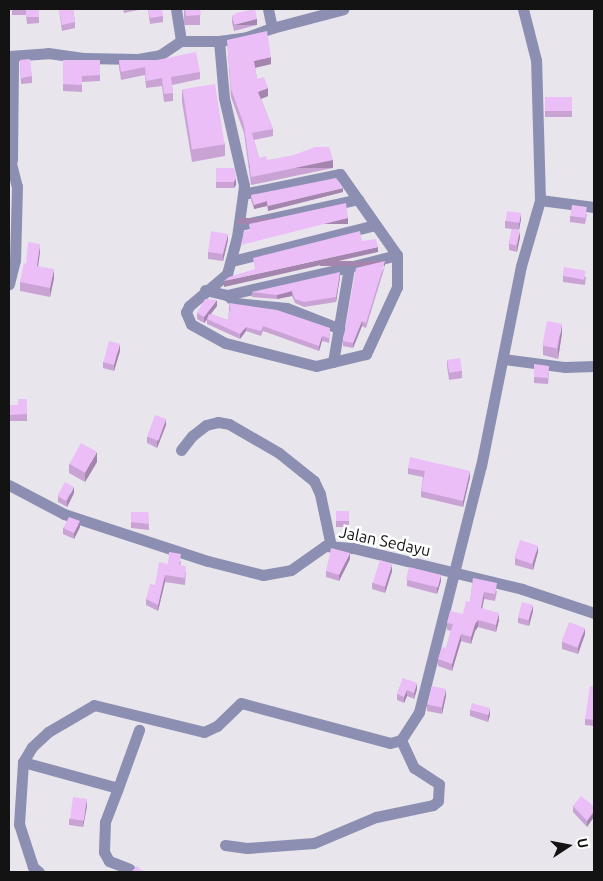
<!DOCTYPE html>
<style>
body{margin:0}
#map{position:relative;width:603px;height:881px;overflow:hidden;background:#e8e6ec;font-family:Ubuntu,sans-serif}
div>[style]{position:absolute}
.street>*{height:11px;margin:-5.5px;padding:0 5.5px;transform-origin:5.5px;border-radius:5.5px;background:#8d8fb2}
.wall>*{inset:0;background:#caa3d5;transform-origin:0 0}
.shaded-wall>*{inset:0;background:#a485ae;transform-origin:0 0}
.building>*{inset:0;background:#ebbef8;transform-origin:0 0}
span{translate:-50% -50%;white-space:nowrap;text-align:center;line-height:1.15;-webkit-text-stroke:5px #fff;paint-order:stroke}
.street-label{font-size:16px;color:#131314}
.frame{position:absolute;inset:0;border:10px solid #131314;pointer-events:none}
.north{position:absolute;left:543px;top:821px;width:50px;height:50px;-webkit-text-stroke:4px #fff;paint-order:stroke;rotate:79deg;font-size:14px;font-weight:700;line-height:20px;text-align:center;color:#131314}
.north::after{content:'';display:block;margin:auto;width:18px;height:22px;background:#131314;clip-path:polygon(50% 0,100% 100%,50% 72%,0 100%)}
</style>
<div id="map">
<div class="street">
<div style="left:176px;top:9px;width:32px;rotate:81deg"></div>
<div style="left:272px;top:28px;width:74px;rotate:-14.8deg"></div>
<div style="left:219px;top:41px;width:28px;rotate:-8deg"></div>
<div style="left:247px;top:37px;width:27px;rotate:-20deg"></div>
<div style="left:272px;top:28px;width:19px;rotate:-102deg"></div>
<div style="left:9px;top:56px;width:39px;rotate:-4deg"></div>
<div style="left:48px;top:53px;width:37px;rotate:8deg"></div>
<div style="left:85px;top:58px;width:53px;rotate:1.1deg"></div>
<div style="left:138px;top:59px;width:22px;rotate:-10deg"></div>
<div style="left:160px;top:55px;width:25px;rotate:-34deg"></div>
<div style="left:181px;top:41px;width:38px"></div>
<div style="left:219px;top:41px;width:57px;rotate:85deg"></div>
<div style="left:224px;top:98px;width:89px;rotate:77.1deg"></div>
<div style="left:244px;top:185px;width:9px;rotate:96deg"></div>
<div style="left:243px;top:194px;width:99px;rotate:-11.7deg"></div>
<div style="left:340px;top:174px;width:99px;rotate:54.9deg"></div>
<div style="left:397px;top:255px;width:32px;rotate:90deg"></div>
<div style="left:397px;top:287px;width:74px;rotate:114.8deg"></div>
<div style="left:366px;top:354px;width:51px;rotate:166.5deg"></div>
<div style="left:316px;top:366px;width:94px;rotate:-165.8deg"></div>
<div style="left:225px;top:343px;width:39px;rotate:-151deg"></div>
<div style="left:191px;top:324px;width:13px;rotate:-113deg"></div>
<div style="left:186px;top:312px;width:7px;rotate:-63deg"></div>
<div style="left:189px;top:306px;width:50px;rotate:-40.1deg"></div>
<div style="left:227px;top:274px;width:38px;rotate:-75deg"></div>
<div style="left:237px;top:237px;width:43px;rotate:-82.1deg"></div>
<div style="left:9px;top:155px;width:32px;rotate:76deg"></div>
<div style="left:17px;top:186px;width:74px;rotate:91.5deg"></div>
<div style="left:15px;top:260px;width:25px;rotate:104deg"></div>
<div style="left:12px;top:160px;width:104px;rotate:-89.4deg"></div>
<div style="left:540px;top:200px;width:54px;rotate:7.4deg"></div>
<div style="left:240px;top:225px;width:121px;rotate:-12.4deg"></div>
<div style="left:232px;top:261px;width:147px;rotate:-14.1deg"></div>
<div style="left:205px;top:290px;width:23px;rotate:13deg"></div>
<div style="left:227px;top:295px;width:12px;rotate:42deg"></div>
<div style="left:236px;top:303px;width:51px;rotate:5.6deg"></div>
<div style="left:287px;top:308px;width:57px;rotate:21.6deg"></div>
<div style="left:227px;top:295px;width:125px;rotate:-12.9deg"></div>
<div style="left:504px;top:359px;width:62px;rotate:7.5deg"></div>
<div style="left:565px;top:367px;width:29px;rotate:-2deg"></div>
<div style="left:333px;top:362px;width:96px;rotate:-80.4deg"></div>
<div style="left:349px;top:267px;width:49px;rotate:-14deg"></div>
<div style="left:181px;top:450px;width:18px;rotate:-52deg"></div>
<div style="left:192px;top:436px;width:18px;rotate:-38deg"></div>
<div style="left:206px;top:425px;width:12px;rotate:-14deg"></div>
<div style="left:218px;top:422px;width:11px;rotate:10deg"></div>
<div style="left:229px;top:424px;width:58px;rotate:30.1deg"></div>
<div style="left:279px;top:453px;width:45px;rotate:38.7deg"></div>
<div style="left:314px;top:481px;width:14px;rotate:65deg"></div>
<div style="left:320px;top:494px;width:53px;rotate:78.1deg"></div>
<div style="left:9px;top:485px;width:62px;rotate:27.8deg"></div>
<div style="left:64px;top:514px;width:151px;rotate:18.1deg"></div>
<div style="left:208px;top:561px;width:57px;rotate:14.3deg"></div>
<div style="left:263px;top:575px;width:28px;rotate:-10deg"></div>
<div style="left:291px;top:570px;width:42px;rotate:-35.2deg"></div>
<div style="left:325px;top:546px;width:28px;rotate:4deg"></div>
<div style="left:353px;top:548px;width:174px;rotate:13.6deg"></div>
<div style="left:522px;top:589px;width:76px;rotate:18.4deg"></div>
<div style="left:23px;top:762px;width:98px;rotate:15.3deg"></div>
<div style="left:118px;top:788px;width:36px;rotate:111deg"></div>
<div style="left:105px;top:822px;width:30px;rotate:92deg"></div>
<div style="left:104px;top:852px;width:10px;rotate:61deg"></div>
<div style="left:109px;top:861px;width:22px;rotate:21deg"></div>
<div style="left:118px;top:788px;width:62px;rotate:-70.1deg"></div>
<div style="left:225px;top:845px;width:22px;rotate:8deg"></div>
<div style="left:247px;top:848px;width:67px;rotate:-4.3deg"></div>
<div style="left:314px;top:843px;width:67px;rotate:-22.8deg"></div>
<div style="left:376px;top:817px;width:58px;rotate:-11.9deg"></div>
<div style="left:433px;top:805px;width:6px;rotate:-39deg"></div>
<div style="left:438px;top:801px;width:17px;rotate:-87deg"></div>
<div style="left:439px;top:784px;width:30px;rotate:-147deg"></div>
<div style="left:414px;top:768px;width:31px;rotate:-115deg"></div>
<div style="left:39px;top:872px;width:8px;rotate:-140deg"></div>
<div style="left:33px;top:867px;width:45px;rotate:-108deg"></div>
<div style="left:19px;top:824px;width:62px;rotate:-86.3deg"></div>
<div style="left:23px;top:762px;width:17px;rotate:-59deg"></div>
<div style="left:32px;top:747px;width:22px;rotate:-43deg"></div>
<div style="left:48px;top:732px;width:53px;rotate:-30.4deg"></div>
<div style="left:94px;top:705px;width:113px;rotate:13.8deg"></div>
<div style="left:204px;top:732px;width:14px;rotate:-25deg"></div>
<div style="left:217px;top:726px;width:33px;rotate:-44deg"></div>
<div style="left:241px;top:703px;width:154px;rotate:15deg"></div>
<div style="left:390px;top:743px;width:11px;rotate:-15deg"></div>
<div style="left:401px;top:740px;width:33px;rotate:-57deg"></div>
<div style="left:419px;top:712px;width:254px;rotate:-75.9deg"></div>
<div style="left:481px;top:466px;width:204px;rotate:-78.7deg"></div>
<div style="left:521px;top:266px;width:69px;rotate:-73.9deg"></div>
<div style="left:540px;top:200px;width:140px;rotate:-91.6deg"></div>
<div style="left:536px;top:60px;width:53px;rotate:-104.3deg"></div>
</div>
<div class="wall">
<div style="clip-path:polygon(12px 9px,39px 9px,39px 23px,27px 24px,26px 15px,12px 15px)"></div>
<div style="clip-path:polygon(59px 9px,73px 9px,75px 22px,75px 28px,62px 31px)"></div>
<div style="clip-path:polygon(123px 9px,143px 9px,124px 13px)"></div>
<div style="clip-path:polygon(148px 9px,163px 16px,163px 22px,150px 24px)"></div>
<div style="left:184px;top:9px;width:16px;height:16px"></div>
<div style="clip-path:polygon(232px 16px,257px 25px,234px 31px,232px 22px)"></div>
<div style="clip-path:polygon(227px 40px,271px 64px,255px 68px,257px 79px,268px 96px,261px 99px,273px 129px,273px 136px,254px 140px,259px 158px,267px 160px,333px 168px,251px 185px,244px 133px,231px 97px)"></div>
<div style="clip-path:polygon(20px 60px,32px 76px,32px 83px,21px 84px)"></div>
<div style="clip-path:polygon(63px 60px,100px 60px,100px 81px,82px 82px,82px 92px,63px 91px)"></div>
<div style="clip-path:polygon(119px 60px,200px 72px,200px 79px,172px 85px,173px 93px,173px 101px,164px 102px,162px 86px,146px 88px,145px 75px,121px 80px,119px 67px)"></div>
<div style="clip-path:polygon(182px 89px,225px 144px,225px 156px,192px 162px,182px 102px)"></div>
<div style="left:572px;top:97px;width:20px;height:27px;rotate:90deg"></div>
<div style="clip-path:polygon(216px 168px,234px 168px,236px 185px,234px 188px,216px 188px)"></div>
<div style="clip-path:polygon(343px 192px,268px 211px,267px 206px,254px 209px,251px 200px,251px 195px)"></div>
<div style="clip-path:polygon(587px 214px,585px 224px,570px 222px,570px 216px)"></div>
<div style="clip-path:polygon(521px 219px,519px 230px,514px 229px,520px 237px,517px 252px,509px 250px,509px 244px,512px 229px,505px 228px,505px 221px)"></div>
<div style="clip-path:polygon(228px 240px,223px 261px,208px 259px,208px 252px)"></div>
<div style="clip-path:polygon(40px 252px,38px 266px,54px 278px,50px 297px,20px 291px,20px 282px,26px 264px)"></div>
<div style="clip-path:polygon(385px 266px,366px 328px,362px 326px,353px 348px,343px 346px,343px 341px)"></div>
<div style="clip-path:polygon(563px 276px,586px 277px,585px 285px,563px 282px)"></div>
<div style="clip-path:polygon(340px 277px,336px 302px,304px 307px,295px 303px,292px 296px,277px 299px,252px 297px,252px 292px)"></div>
<div style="clip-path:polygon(229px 303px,330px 333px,329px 343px,322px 341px,319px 351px,263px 331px,261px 336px,246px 331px,240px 339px,207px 324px,207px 320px,204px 323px,197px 319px,197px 313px,217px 306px,210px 314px,228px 320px,229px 311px)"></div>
<div style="clip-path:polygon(562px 333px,558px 359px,543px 355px,543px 346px)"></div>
<div style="clip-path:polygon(120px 351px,114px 371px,103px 368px,103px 362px)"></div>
<div style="clip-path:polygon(447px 360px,462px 371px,462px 378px,449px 380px,447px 366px)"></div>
<div style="clip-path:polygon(549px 372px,548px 384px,534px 383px,534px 377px)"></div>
<div style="clip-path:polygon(27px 399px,27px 421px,9px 421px,9px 405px,18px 405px)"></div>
<div style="clip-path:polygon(166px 425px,157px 448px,147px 443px,147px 437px)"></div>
<div style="clip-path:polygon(97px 462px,85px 482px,69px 473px,69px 464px)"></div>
<div style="clip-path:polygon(408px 468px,470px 477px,463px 507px,421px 497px,421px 491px,423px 477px,408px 474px)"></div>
<div style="clip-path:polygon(74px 493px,67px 507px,58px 502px,58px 496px)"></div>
<div style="left:336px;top:511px;width:13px;height:16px"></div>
<div style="clip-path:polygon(131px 512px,148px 512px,149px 530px,131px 528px)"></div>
<div style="clip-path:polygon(80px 527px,74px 539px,63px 534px,63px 528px)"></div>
<div style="clip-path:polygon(538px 552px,533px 570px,515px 565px,515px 558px)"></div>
<div style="clip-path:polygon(350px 559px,339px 581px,326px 577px,326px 571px)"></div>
<div style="clip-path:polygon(181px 561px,180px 566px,186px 573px,185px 585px,165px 582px,158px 611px,146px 605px,146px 599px,168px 564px)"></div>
<div style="clip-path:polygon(392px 571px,385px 593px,372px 589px,372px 583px)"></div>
<div style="clip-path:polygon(473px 578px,497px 591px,495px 601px,484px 599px,482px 608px,499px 620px,496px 632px,478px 627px,475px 631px,471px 644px,461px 641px,452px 671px,438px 666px,438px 659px,446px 648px,451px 631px,447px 630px,447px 623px,463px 614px,470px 602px)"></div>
<div style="clip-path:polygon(407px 580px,441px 581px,437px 594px,407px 586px)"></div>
<div style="clip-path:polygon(533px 611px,529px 626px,518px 623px,518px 617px)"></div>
<div style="clip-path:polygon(585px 634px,578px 654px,562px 649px,562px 642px)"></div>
<div style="clip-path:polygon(403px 678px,417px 689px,414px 699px,407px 696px,404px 703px,397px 700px,397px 694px)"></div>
<div style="clip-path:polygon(594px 686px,594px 726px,585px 725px,585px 719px)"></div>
<div style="clip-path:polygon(446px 696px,442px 714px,427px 711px,427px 704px)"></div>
<div style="clip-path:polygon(470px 710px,490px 714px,488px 722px,470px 716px)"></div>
<div style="clip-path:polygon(87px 806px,83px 827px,69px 825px,69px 819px)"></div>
<div style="clip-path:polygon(573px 806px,594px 806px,587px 827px,573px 812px)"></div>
</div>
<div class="shaded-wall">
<div style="left:257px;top:19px;width:6px;height:24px;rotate:90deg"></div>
<div style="clip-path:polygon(271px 57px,271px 64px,254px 68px,254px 61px)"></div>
<div style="clip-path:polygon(268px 88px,268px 96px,258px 100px,258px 92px)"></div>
<div style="left:333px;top:160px;width:8px;height:84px;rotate:90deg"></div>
<div style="clip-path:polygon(236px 178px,236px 185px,234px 188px,234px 182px)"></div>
<div style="clip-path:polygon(343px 188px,343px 192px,268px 211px,268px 206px)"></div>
<div style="clip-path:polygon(267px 201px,267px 206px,254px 209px,254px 205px)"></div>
<div style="clip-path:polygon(521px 213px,521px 219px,519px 230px,519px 224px)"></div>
<div style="left:348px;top:218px;width:6px;height:110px;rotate:90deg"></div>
<div style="clip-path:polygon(520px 231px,520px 237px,517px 252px,517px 246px)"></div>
<div style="clip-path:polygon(228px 234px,228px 240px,223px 261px,223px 254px)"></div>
<div style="clip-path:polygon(40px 244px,40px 252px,37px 274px,37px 266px)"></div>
<div style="clip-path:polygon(378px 247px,378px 252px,224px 287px,224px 281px)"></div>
<div style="left:385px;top:261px;width:5px;height:65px;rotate:90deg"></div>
<div style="clip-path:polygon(54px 269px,54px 278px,50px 297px,50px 288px)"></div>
<div style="clip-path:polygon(340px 272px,340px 277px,336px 302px,336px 297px)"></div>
<div style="clip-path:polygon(292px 291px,292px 296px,277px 299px,277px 295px)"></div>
<div style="clip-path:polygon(217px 300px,217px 306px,204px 323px,204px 317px)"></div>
<div style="clip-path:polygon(362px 321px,362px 326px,353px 348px,353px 343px)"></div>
<div style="clip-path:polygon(562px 324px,562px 333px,558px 359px,558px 349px)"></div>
<div style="clip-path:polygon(246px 327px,246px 331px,240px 339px,240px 334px)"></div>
<div style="clip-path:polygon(322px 336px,322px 341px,319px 351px,319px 346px)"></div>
<div style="clip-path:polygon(120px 344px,120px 351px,114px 371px,114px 365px)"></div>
<div style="clip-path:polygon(166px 419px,166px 425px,157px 448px,157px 441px)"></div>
<div style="clip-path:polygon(97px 452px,97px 462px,85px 482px,85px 473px)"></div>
<div style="clip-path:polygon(470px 471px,470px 477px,463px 507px,463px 501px)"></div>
<div style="clip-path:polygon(74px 487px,74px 493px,67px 507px,67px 501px)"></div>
<div style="clip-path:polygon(80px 521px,80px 527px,74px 539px,74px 533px)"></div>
<div style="clip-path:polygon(538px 546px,538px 552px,533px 570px,533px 563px)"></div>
<div style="clip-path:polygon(350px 553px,350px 559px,339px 581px,339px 575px)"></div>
<div style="clip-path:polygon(392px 564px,392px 571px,385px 593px,385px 587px)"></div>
<div style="clip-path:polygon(165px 575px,165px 582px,158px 611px,158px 605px)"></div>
<div style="clip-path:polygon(441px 575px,441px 581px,437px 594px,437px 588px)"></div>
<div style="clip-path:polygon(484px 592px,484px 599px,481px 615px,481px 608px)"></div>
<div style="clip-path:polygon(533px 605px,533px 611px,529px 626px,529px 620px)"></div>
<div style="clip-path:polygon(499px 613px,499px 620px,496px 632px,496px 625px)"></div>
<div style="clip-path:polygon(478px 620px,478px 627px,475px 631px,471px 644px,471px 637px,475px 624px)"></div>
<div style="clip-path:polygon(585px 628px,585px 634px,578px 654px,578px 648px)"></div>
<div style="clip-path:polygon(461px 634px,461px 641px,452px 671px,452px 664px)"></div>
<div style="clip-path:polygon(417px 683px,417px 689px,414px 699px,414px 693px)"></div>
<div style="clip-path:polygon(446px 689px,446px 696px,442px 714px,442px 708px)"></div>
<div style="clip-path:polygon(407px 690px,407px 696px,404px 703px,404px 697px)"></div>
<div style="clip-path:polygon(490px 708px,490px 714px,488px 722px,488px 716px)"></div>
<div style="clip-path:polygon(87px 799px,87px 806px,83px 827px,83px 821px)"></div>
<div style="clip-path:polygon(594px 811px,594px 817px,587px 827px,587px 821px)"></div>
</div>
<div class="building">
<div style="left:26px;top:9px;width:13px;height:8px"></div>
<div style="clip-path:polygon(59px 9px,73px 9px,75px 22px,62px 25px)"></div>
<div style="clip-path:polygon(148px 9px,162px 9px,163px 16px,150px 18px)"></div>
<div style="clip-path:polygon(185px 9px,200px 9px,201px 15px,186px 16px)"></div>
<div style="clip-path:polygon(255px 9px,257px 19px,234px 25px,232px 16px,236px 13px)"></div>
<div style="clip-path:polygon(267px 31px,271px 57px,254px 61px,257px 79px,264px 77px,268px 88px,258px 92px,273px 129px,252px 133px,259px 158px,266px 156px,267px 160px,294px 155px,315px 147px,329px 147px,333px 160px,251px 177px,244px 125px,231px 89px,227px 40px)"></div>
<div style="clip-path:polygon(196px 52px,200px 72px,171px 77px,173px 93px,164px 94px,162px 78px,146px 81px,145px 67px,121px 72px,119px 60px,157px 60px)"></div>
<div style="clip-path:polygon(30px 59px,32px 76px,21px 78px,20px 60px)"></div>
<div style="clip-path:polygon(63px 60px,100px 60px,100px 75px,82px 76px,82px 85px,63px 84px)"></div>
<div style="left:215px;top:84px;width:61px;height:33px;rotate:81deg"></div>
<div style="left:572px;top:97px;width:14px;height:27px;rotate:90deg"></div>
<div style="clip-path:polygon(216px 168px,234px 168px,236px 178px,234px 182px,216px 182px)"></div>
<div style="clip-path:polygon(336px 178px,343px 188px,268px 206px,267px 201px,254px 205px,251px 195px)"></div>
<div style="clip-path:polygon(346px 203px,348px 218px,241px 245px,244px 231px,250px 230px,249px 224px)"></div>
<div style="left:572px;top:205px;width:15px;height:11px;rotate:8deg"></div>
<div style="left:507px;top:211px;width:14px;height:10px;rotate:8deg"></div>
<div style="left:512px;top:229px;width:8px;height:15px;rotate:14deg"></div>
<div style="clip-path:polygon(211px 231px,228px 234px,223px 254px,208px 252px)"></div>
<div style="clip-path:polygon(360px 231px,362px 241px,376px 239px,378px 247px,224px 281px,229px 277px,255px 269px,253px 258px)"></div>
<div style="clip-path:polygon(28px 242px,40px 244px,37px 266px,54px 269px,50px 288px,20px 282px,24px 263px,26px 264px)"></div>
<div style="clip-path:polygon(385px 261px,366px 323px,362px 321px,353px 343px,343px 341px,356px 268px)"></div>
<div style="left:564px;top:267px;width:22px;height:9px;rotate:10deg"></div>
<div style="clip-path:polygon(340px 272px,336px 297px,304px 302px,295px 299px,292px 291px,277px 295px,252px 292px)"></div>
<div style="clip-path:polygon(205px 299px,217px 300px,204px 317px,197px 313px)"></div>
<div style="clip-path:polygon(229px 303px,277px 310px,330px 328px,329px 338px,322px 336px,319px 346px,263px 326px,261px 331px,246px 327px,240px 334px,207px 319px,209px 314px,228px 320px,229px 310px,231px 312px)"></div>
<div style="left:547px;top:321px;width:15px;height:25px;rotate:11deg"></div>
<div style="left:109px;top:341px;width:11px;height:22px;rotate:15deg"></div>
<div style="left:460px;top:358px;width:13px;height:13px;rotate:81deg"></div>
<div style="clip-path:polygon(534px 364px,549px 366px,548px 378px,534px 377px)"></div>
<div style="clip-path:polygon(18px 399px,27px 399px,27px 414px,9px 415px,9px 405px,18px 405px)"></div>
<div style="left:155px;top:415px;width:12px;height:23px;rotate:20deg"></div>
<div style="left:81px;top:443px;width:18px;height:24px;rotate:29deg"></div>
<div style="clip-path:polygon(410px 457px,470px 471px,463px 501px,421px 491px,425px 471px,408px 468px)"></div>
<div style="left:65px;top:482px;width:10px;height:16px;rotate:29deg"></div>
<div style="left:336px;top:511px;width:13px;height:10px"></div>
<div style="clip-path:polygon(131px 512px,148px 512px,149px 524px,131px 522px)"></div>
<div style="clip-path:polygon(69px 517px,80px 521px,74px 533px,63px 528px)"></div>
<div style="left:520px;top:540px;width:19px;height:19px;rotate:18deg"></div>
<div style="clip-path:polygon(331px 548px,350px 553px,339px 575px,326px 571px)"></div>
<div style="clip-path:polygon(169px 552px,181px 554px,179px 565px,186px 566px,185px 578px,165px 575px,158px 605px,146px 599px,150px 584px,155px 585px,159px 562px,168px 564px)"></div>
<div style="left:380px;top:560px;width:13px;height:24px;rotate:18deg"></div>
<div style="left:409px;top:567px;width:33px;height:13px;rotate:14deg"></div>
<div style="clip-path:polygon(473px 578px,497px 583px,495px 594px,484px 592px,481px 608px,499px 613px,496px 625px,478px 620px,475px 624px,471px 637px,461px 634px,452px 664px,438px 659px,442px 647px,446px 648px,453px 624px,447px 623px,450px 611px,463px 614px,466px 601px,470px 602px)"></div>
<div style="left:522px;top:602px;width:11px;height:16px;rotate:15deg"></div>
<div style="left:569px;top:622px;width:17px;height:21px;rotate:21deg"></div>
<div style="clip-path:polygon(403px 678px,417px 683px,414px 693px,407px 690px,404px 697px,397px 694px)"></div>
<div style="left:432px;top:686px;width:14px;height:19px;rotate:12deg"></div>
<div style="clip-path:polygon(590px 686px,594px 686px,594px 720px,585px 719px)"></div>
<div style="left:472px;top:703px;width:19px;height:7px;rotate:16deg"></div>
<div style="clip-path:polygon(581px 796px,594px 806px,594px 811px,587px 821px,573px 806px)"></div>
<div style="left:73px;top:797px;width:14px;height:22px;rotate:8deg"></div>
<div style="clip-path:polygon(137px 866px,143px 872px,131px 872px)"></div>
</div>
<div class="street-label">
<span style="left:385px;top:541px;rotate:12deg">Jalan Sedayu</span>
</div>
<div class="frame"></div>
<div class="north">U</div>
</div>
